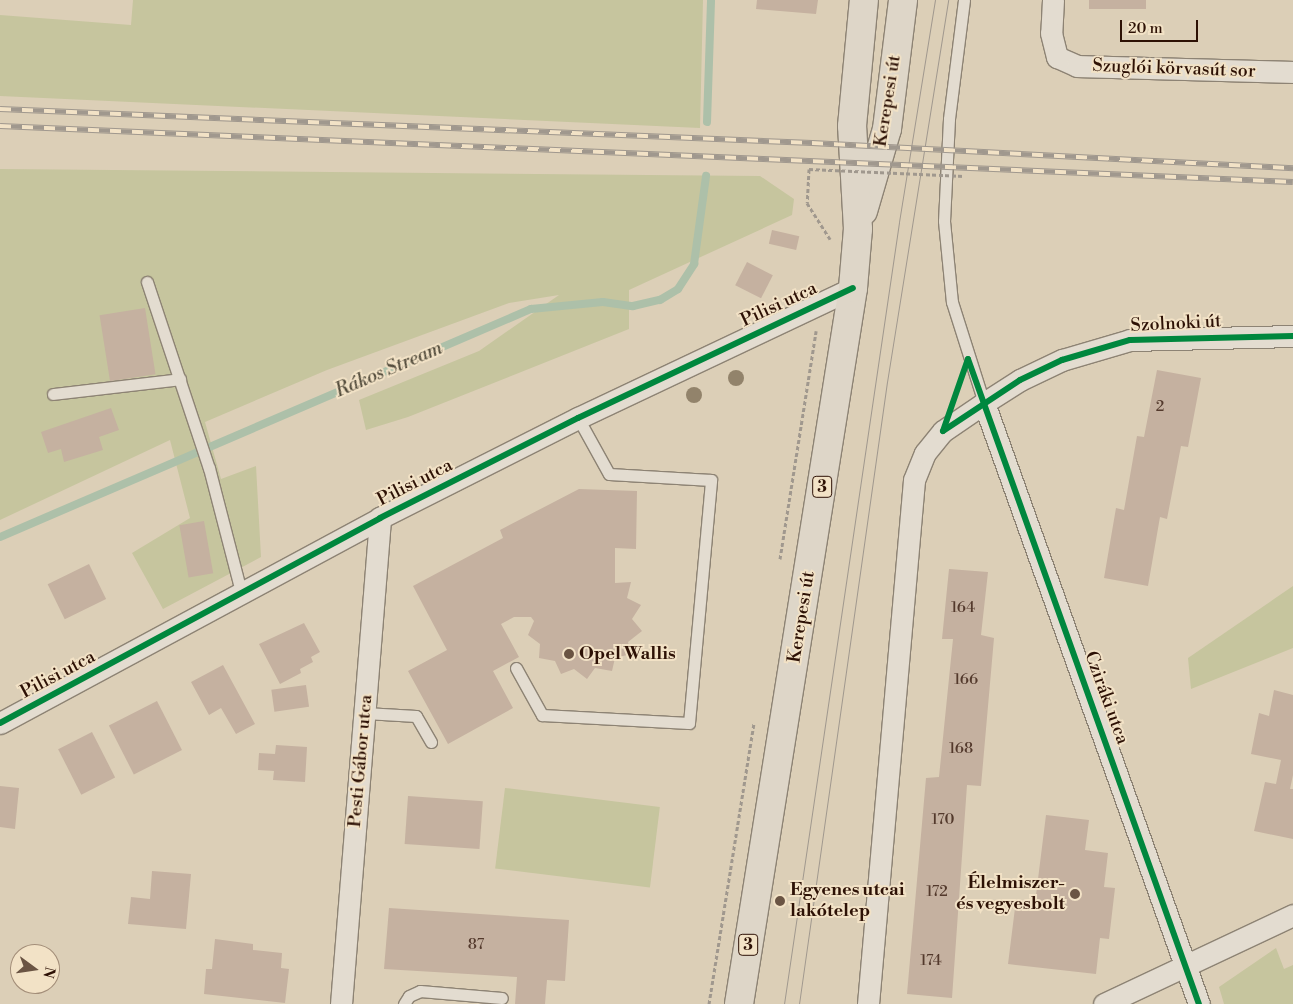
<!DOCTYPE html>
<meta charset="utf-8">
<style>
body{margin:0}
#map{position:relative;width:1293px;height:1004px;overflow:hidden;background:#dccfb7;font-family:"Libre Bodoni",serif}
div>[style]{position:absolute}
.green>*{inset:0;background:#c6c59e;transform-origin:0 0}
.stream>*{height:8px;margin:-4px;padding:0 4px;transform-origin:4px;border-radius:4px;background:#adc0a9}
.building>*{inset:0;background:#c5b1a0;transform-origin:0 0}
.path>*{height:3px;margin-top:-1.5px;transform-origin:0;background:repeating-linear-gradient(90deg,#a0988e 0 4px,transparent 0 6.5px)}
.roads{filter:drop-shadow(1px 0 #8d8374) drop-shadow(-1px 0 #8d8374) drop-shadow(0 1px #8d8374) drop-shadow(0 -1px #8d8374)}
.lane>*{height:11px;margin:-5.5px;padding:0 5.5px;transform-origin:5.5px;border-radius:5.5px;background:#e3dcd0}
.street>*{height:21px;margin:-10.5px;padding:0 10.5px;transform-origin:10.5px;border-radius:10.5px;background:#e3dcd0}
.primary>*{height:28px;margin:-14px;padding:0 14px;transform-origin:14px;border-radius:14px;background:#ded6c8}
.tram>*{height:1px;margin:-0.5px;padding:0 0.5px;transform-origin:0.5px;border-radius:0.5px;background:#a0988e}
.rail>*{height:5.5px;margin-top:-2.75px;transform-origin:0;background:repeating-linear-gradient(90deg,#f2e2c6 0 11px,#a0988e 0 22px);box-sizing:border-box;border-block:1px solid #a0988e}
.path-bridge>*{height:3px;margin-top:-1.5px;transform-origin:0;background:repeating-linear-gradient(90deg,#a0988e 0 4px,transparent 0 6.5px)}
.cycleway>*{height:6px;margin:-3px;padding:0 3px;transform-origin:3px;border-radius:3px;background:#00873e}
.trees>*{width:16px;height:16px;margin:-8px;border-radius:50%;background:#92836b}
.dots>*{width:14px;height:14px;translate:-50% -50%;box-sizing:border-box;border:2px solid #f2e2c6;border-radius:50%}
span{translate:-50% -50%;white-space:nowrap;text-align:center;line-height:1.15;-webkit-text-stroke:4px #f2e2c6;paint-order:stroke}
.number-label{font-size:15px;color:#53392c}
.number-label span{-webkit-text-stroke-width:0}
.shield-label span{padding:1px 4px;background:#f2e2c6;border:1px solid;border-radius:4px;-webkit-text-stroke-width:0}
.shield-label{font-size:16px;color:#2d1105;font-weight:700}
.street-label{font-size:18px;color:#2d1105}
.poi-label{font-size:18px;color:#2d1105;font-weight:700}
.left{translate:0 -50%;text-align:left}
.right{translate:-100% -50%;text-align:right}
.water-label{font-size:19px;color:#534c3c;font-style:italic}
.north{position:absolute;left:10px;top:944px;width:50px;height:50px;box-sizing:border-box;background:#f2e2c6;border:1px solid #a38e79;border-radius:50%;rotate:104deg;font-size:14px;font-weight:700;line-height:20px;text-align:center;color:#2d1105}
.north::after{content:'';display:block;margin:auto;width:18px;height:22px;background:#6a5443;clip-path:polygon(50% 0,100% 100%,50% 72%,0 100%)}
.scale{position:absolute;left:1120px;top:20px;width:78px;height:22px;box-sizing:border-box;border:2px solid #2d1105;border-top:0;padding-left:6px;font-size:15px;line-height:18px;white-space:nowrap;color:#2d1105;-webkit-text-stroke:4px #f2e2c6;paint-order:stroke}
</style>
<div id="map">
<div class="green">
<div style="clip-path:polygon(133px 0,703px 0,700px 128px,0 96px,0 15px,131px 25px)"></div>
<div style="clip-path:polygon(0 169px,760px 176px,794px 199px,792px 215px,629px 290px,629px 329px,408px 417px,366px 430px,359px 400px,479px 351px,559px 295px,509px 303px,327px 370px,205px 422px,221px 479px,256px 466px,261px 557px,163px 609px,132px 553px,190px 518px,170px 440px,0 520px)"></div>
<div style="clip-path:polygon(1293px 586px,1293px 648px,1191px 689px,1188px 658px)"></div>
<div style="left:505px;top:788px;width:156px;height:81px;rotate:7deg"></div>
<div style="clip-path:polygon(1276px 948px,1284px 969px,1293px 965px,1293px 1004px,1224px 1004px,1219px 987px)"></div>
</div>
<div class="stream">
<div style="left:707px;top:122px;width:122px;rotate:-88.1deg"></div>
<div style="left:0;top:537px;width:578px;rotate:-23.24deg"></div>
<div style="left:531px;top:309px;width:72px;rotate:-5.6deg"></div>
<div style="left:603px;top:302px;width:30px;rotate:8deg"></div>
<div style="left:633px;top:306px;width:28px;rotate:-13deg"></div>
<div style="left:660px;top:300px;width:21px;rotate:-31deg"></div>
<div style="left:678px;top:289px;width:30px;rotate:-57deg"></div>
<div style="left:694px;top:264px;width:89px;rotate:-82.2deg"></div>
</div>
<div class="building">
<div style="clip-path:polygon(757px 0,818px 0,816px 14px,756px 9px)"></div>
<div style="left:1089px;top:0;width:57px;height:9px"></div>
<div style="left:772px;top:230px;width:28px;height:14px;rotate:13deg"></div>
<div style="left:747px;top:262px;width:29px;height:26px;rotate:27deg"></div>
<div style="left:145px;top:308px;width:67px;height:46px;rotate:81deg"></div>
<div style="clip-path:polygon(1157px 370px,1201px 378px,1188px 447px,1181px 446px,1167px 519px,1160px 517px,1148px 586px,1104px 578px,1116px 508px,1124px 510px,1137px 436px,1144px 437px)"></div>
<div style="clip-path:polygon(111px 408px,119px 430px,99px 437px,103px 450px,64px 462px,61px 449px,48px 453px,41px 432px)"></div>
<div style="clip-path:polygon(579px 489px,637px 491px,636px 549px,615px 548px,615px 583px,631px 582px,627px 598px,641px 605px,632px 619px,642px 631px,628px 642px,631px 654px,615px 658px,612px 671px,595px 668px,587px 679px,574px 669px,561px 674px,555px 661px,539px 658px,540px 644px,528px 635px,534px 621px,531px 617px,514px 617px,501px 624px,519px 657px,493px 671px,513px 708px,448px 744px,408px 671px,447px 650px,413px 586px,503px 538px,500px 530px)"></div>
<div style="left:204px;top:521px;width:53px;height:25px;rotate:80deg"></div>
<div style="left:89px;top:564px;width:39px;height:46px;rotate:64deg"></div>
<div style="clip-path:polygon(949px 569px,988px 572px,981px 635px,994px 638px,981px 786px,967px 785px,952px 998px,907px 994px,926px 778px,939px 777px,953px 639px,942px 639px)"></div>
<div style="clip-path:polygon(304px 623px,320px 652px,311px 657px,313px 662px,300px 669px,301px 673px,280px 684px,259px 644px)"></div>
<div style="clip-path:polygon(223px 665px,255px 724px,236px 734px,221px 708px,209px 715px,191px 682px)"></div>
<div style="left:306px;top:685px;width:22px;height:35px;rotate:82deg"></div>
<div style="clip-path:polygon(1274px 690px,1293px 695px,1293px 775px,1290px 789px,1293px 789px,1293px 839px,1254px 831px,1265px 782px,1276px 784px,1281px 760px,1251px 754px,1259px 713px,1269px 716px)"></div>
<div style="left:157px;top:701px;width:55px;height:54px;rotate:63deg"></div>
<div style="left:92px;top:732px;width:51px;height:38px;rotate:63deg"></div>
<div style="clip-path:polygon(276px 745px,307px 747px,305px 782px,273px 780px,274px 771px,258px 770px,259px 753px,275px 754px)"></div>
<div style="clip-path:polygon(0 786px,19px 788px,15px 829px,0 827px)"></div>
<div style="left:408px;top:796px;width:75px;height:48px;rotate:4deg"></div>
<div style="clip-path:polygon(1046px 815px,1089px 820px,1085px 850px,1108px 853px,1104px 887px,1115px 888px,1109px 939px,1100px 938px,1096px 974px,1008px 964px,1016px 900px,1035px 903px)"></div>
<div style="clip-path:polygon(152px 871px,191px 874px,186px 929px,128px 924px,131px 897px,150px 899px)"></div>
<div style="clip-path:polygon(389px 908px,569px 920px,565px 981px,547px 980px,545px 1004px,515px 1004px,517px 977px,384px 969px)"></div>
<div style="clip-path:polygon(215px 939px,253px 944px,253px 950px,282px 953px,281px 968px,289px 969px,285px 1003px,204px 994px,206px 969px,212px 969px)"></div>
</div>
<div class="path">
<div style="left:809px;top:169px;width:34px;rotate:93deg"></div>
<div style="left:807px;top:203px;width:43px;rotate:57.4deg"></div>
<div style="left:780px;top:559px;width:231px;rotate:-81deg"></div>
<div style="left:709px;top:1004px;width:284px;rotate:-80.9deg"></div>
</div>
<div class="roads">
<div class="lane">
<div style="left:964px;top:0;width:120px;rotate:97.2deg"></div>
<div style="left:949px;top:119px;width:102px;rotate:92.8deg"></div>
<div style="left:944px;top:221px;width:81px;rotate:84.4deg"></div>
<div style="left:952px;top:302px;width:106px;rotate:72.4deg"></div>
<div style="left:147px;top:282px;width:196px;rotate:71.6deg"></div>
<div style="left:209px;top:468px;width:128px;rotate:75.5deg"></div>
<div style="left:53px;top:394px;width:128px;rotate:-6.7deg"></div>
<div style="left:516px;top:668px;width:54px;rotate:61deg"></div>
<div style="left:542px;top:715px;width:147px;rotate:3.1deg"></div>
<div style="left:689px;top:723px;width:244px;rotate:-84.8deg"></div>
<div style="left:711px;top:480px;width:102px;rotate:-176.6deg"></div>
<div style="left:609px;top:474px;width:64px;rotate:-119deg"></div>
<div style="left:365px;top:713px;width:51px;rotate:3.4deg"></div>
<div style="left:416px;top:716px;width:30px;rotate:60deg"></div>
<div style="left:404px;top:1004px;width:9px;rotate:-58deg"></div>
<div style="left:409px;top:996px;width:12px;rotate:-24deg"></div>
<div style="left:420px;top:991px;width:82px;rotate:4.9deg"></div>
</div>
<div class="street">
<div style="left:1053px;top:0;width:33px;rotate:93deg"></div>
<div style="left:1051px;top:33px;width:25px;rotate:76deg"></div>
<div style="left:1057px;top:57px;width:22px;rotate:24deg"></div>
<div style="left:1077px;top:66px;width:216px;rotate:1.6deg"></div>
<div style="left:984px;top:403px;width:638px;rotate:70.32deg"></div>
<div style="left:0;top:723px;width:432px;rotate:-28.3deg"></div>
<div style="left:380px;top:518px;width:222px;rotate:-26.8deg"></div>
<div style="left:578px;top:418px;width:304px;rotate:-25.3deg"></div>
<div style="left:341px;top:1004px;width:488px;rotate:-85.4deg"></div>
<div style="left:868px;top:1004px;width:526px;rotate:-84.98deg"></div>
<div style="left:914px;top:480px;width:29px;rotate:-68deg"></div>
<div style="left:925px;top:453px;width:28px;rotate:-51deg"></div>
<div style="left:943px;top:431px;width:50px;rotate:-34.3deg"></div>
<div style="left:984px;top:403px;width:43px;rotate:-32.6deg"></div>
<div style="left:1020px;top:380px;width:47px;rotate:-25.5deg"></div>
<div style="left:1062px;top:360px;width:71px;rotate:-16.4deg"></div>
<div style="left:1130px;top:340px;width:163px;rotate:-1.4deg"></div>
<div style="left:1104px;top:1004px;width:209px;rotate:-25.2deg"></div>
</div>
<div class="primary">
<div style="left:863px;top:211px;width:85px;rotate:-73.7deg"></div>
<div style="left:887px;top:129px;width:130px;rotate:-82.9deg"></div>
<div style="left:739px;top:1004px;width:725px;rotate:-80.95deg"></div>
<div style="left:853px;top:288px;width:59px;rotate:-85.2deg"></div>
<div style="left:858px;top:229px;width:103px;rotate:-93.3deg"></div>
<div style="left:852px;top:126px;width:127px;rotate:-84.6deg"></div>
</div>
</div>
<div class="tram">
<div style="left:784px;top:1004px;width:790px;rotate:-81.63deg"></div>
<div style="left:899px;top:222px;width:225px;rotate:-80.8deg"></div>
<div style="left:799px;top:1004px;width:628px;rotate:-81.95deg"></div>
<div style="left:887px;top:382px;width:387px;rotate:-80.9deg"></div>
</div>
<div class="rail">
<div style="left:0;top:109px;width:813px;rotate:2.4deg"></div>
<div style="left:812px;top:143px;width:482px;rotate:3deg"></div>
<div style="left:0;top:126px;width:1294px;rotate:2.48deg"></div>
</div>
<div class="path-bridge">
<div style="left:809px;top:169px;width:155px;rotate:2.6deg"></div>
</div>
<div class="cycleway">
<div style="left:968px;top:359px;width:685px;rotate:70.3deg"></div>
<div style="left:943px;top:431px;width:92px;rotate:-33.5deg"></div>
<div style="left:1020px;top:380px;width:47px;rotate:-25.5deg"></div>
<div style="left:1062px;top:360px;width:71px;rotate:-16.4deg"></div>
<div style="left:1130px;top:340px;width:163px;rotate:-1.4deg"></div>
<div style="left:943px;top:431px;width:76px;rotate:-70.9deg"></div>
<div style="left:0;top:723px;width:432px;rotate:-28.3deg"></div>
<div style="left:380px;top:518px;width:222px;rotate:-26.8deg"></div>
<div style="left:578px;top:418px;width:304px;rotate:-25.3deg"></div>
</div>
<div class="trees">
<div style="left:736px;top:378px"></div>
<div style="left:694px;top:395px"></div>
</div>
<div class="dots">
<div style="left:569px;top:654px;background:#6a5443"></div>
<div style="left:1075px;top:894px;background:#6a5443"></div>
<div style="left:780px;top:901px;background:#6a5443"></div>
</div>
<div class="number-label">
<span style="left:1160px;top:407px">2</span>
<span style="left:963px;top:608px">164</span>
<span style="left:966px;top:680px">166</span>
<span style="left:961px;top:749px">168</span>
<span style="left:943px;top:820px">170</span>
<span style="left:937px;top:892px">172</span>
<span style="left:476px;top:945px">87</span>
<span style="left:931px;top:961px">174</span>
</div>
<div class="shield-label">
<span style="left:822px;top:487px">3</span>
<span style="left:748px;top:945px">3</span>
</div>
<div class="street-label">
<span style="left:1174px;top:69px;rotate:2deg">Szuglói körvasút sor</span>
<span style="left:888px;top:101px;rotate:-81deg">Kerepesi út</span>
<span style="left:779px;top:305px;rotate:-25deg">Pilisi utca</span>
<span style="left:1176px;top:324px;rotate:-3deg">Szolnoki út</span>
<span style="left:415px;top:483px;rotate:-27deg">Pilisi utca</span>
<span style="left:802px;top:617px;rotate:-81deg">Kerepesi út</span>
<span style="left:58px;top:675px;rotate:-28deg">Pilisi utca</span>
<span style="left:1106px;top:698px;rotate:70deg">Cziráki utca</span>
<span style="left:361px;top:761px;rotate:-85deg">Pesti Gábor utca</span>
</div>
<div class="poi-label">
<span class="left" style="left:579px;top:654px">Opel Wallis</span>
<span class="right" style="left:1065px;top:894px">Élelmiszer-<br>és vegyesbolt</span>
<span class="left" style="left:790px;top:901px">Egyenes utcai<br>lakótelep</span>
</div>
<div class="water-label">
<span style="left:389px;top:370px;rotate:-23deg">Rákos Stream</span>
</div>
<div class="north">N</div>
<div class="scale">20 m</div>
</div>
